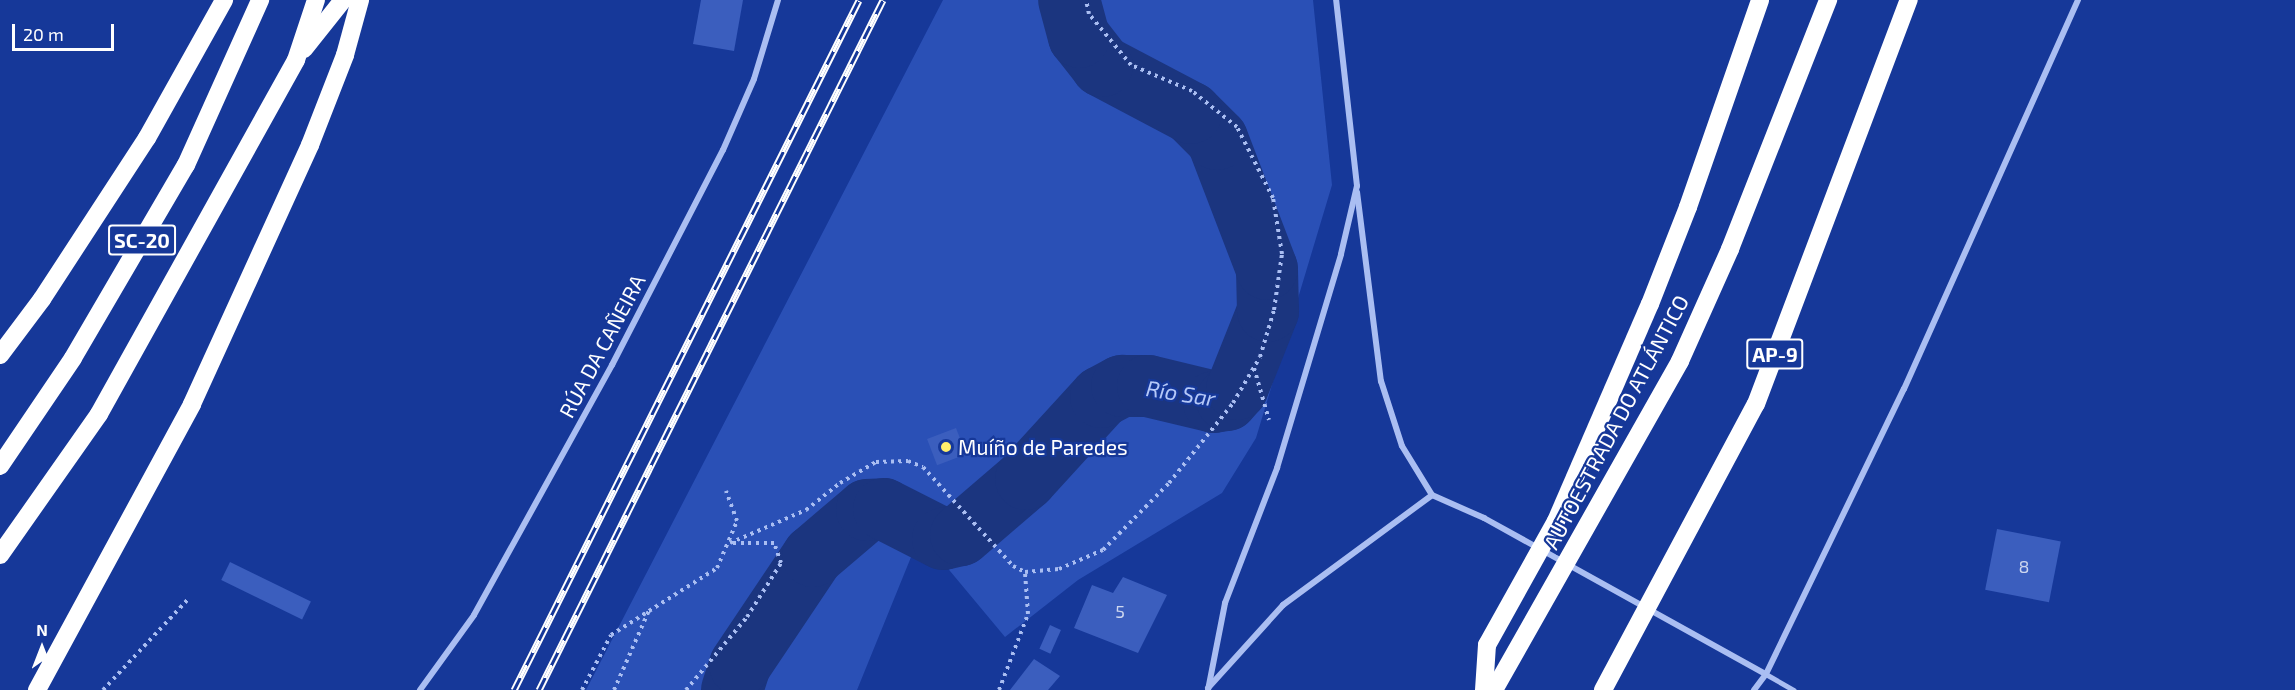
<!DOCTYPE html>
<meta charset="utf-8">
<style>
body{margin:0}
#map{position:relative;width:2295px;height:690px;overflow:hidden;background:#163899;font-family:"Exo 2",sans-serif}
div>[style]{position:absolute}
.green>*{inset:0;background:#2a50b6}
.river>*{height:62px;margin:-31px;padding:0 31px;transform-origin:31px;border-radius:31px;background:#1b357f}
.building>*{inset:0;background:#3b5ebe;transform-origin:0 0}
.path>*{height:4px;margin-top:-2px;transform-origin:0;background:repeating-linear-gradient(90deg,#aabef2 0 3px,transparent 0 7.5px)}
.lane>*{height:4.5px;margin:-2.25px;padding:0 2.25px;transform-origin:2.25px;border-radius:2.25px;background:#aabef2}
.street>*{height:6px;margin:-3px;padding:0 3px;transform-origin:3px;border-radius:3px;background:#aabef2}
.highway>*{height:18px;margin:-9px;padding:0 9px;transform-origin:9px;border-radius:9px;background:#fff}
.rail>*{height:7px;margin-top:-3.5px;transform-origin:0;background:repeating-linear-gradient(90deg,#163899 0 14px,#fff 0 28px);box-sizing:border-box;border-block:2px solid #fff}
.dots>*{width:16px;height:16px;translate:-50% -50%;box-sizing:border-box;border:3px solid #163899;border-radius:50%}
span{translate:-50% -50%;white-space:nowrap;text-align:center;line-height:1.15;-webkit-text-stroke:4.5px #163899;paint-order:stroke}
.number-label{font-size:18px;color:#ced7ef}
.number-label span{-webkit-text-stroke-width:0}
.shield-label span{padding:2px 4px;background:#163899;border:2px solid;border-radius:4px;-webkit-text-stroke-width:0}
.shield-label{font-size:20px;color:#fff;font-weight:700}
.street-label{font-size:21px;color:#fff}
.poi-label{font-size:21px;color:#fff}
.left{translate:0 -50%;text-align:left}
.water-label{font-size:22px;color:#b6c9f8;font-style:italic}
.north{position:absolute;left:12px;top:618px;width:60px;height:60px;-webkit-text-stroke:4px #163899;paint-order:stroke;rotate:0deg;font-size:16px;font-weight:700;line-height:24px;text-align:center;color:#fff}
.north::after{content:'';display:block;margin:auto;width:21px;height:27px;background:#fff;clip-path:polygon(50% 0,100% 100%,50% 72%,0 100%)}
.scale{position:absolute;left:12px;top:24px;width:102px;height:27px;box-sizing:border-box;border:3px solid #fff;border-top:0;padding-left:8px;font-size:18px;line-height:21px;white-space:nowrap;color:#fff;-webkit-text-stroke:4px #163899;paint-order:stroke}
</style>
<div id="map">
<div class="green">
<div style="clip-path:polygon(943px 0,1313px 0,1332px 185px,1256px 438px,1222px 493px,1078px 580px,1005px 637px,920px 535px,857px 690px,586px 690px)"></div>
</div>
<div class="river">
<div style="left:732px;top:690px;width:26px;rotate:-72deg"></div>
<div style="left:740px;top:665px;width:131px;rotate:-56.2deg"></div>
<div style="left:813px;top:556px;width:71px;rotate:-40.4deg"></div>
<div style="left:867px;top:510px;width:17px;rotate:-3deg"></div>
<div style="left:884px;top:509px;width:66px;rotate:27deg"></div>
<div style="left:943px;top:539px;width:18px;rotate:-13deg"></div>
<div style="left:961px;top:535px;width:86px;rotate:-40.7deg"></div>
<div style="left:1026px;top:479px;width:111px;rotate:-47.6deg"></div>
<div style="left:1101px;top:397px;width:24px;rotate:-28deg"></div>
<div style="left:1122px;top:386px;width:26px"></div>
<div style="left:1148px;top:386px;width:68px;rotate:13.6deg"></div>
<div style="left:1214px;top:402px;width:13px;rotate:-9deg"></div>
<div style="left:1227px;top:400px;width:15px;rotate:-48deg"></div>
<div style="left:1237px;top:389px;width:84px;rotate:-68.3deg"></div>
<div style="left:1268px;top:311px;width:42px;rotate:-91.4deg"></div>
<div style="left:1267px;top:269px;width:139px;rotate:-111deg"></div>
<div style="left:1217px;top:139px;width:37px;rotate:-135deg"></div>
<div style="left:1191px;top:113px;width:101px;rotate:-152.2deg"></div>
<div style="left:1102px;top:66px;width:37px;rotate:-128deg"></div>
<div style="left:1079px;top:37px;width:38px;rotate:-105deg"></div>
</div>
<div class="building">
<div style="clip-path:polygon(701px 0,743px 0,734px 51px,693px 44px)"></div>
<div style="left:956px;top:428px;width:28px;height:31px;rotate:69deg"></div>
<div style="left:1997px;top:529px;width:65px;height:62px;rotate:11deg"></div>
<div style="left:230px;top:562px;width:90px;height:20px;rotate:26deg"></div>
<div style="clip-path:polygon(1123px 577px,1167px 595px,1138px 653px,1074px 628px,1092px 585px,1113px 593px)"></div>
<div style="left:1050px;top:625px;width:12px;height:26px;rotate:24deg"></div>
<div style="clip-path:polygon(1034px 659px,1060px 676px,1048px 690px,1010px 690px)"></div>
</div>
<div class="path">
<div style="left:1254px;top:368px;width:54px;rotate:73.9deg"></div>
<div style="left:730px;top:543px;width:83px;rotate:-23.5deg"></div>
<div style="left:806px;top:510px;width:43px;rotate:-38.5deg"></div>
<div style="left:840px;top:483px;width:42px;rotate:-30.3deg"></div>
<div style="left:876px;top:462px;width:32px;rotate:-2deg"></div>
<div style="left:908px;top:461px;width:16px;rotate:22deg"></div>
<div style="left:923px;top:467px;width:134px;rotate:47.7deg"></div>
<div style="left:1013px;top:566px;width:13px;rotate:27deg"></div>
<div style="left:1025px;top:572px;width:34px;rotate:-5deg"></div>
<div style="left:1059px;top:569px;width:48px;rotate:-23.4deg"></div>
<div style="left:1103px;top:550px;width:94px;rotate:-45.4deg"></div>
<div style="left:1169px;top:483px;width:102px;rotate:-51.3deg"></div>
<div style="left:1233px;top:403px;width:53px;rotate:-59.6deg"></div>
<div style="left:1260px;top:357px;width:49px;rotate:-73.4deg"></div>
<div style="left:1274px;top:310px;width:57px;rotate:-81.9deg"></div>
<div style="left:1282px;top:254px;width:57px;rotate:-99.1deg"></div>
<div style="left:1273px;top:198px;width:80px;rotate:-116.9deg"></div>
<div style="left:1237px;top:127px;width:58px;rotate:-141.3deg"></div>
<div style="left:1192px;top:91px;width:66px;rotate:-156.9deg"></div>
<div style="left:1131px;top:65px;width:66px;rotate:-129.5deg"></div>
<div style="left:1089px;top:14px;width:14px;rotate:-102deg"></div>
<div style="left:103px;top:690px;width:127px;rotate:-46.9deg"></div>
<div style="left:582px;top:690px;width:62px;rotate:-62.2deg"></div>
<div style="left:611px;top:635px;width:125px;rotate:-32.3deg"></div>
<div style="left:717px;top:568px;width:51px;rotate:-66.9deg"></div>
<div style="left:737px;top:521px;width:32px;rotate:-110deg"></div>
<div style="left:614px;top:690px;width:90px;rotate:-66.3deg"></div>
<div style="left:686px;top:690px;width:95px;rotate:-50.1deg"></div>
<div style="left:747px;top:617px;width:64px;rotate:-57.8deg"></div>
<div style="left:781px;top:563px;width:21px;rotate:-109deg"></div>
<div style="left:774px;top:543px;width:41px;rotate:180deg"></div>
<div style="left:999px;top:690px;width:81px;rotate:-69.1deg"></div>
<div style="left:1028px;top:614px;width:42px;rotate:-94.1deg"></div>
</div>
<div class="lane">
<div style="left:1766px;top:674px;width:32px;rotate:30deg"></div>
</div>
<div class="street">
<div style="left:1357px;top:192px;width:191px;rotate:82.8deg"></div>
<div style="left:1381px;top:381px;width:68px;rotate:72.1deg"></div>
<div style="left:1402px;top:446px;width:57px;rotate:58.5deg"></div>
<div style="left:1432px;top:495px;width:57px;rotate:23.9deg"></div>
<div style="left:1484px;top:518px;width:322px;rotate:29deg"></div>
<div style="left:1208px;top:688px;width:112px;rotate:-47.9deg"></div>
<div style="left:1283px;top:605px;width:185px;rotate:-36.4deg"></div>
<div style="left:420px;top:690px;width:92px;rotate:-54.2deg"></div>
<div style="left:474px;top:615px;width:286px;rotate:-61.1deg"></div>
<div style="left:612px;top:365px;width:242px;rotate:-62.7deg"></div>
<div style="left:723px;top:150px;width:77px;rotate:-66.4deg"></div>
<div style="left:754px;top:79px;width:83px;rotate:-73.1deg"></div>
<div style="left:1208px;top:690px;width:89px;rotate:-78.9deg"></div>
<div style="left:1225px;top:603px;width:145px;rotate:-68.9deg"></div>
<div style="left:1277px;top:468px;width:223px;rotate:-73.3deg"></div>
<div style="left:1341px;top:254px;width:70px;rotate:-76.8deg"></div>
<div style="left:1357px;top:186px;width:187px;rotate:-96.4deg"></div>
<div style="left:1754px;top:690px;width:20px;rotate:-53deg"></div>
<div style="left:1766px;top:674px;width:317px;rotate:-64.2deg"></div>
<div style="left:1904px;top:389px;width:426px;rotate:-65.9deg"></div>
</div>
<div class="highway">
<div style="left:304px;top:49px;width:63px;rotate:-51.5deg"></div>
<div style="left:0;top:355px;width:70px;rotate:-53.1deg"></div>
<div style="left:42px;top:299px;width:192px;rotate:-56.9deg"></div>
<div style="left:147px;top:138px;width:158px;rotate:-60.8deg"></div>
<div style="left:0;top:466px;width:130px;rotate:-55.9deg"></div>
<div style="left:73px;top:358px;width:224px;rotate:-59.7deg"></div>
<div style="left:186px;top:165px;width:181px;rotate:-65.8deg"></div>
<div style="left:0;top:555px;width:172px;rotate:-54.9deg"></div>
<div style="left:99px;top:414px;width:405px;rotate:-60.9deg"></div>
<div style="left:296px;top:60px;width:63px;rotate:-71.6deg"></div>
<div style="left:37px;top:690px;width:325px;rotate:-61.5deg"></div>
<div style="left:192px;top:404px;width:285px;rotate:-65.5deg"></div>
<div style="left:310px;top:145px;width:97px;rotate:-68.7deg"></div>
<div style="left:345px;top:55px;width:57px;rotate:-74.7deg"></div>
<div style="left:1484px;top:690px;width:45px;rotate:-86.2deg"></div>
<div style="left:1487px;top:645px;width:142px;rotate:-60.9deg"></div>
<div style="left:1556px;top:521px;width:236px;rotate:-66.6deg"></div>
<div style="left:1650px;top:304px;width:104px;rotate:-68.6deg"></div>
<div style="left:1688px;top:207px;width:219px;rotate:-70.8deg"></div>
<div style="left:1494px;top:690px;width:378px;rotate:-60.5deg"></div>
<div style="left:1680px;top:361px;width:123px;rotate:-65.9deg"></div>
<div style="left:1730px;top:249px;width:268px;rotate:-68.5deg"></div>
<div style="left:1603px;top:690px;width:324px;rotate:-61.9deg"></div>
<div style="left:1756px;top:404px;width:432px;rotate:-69.3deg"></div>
</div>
<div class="rail">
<div style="left:514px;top:690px;width:771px;rotate:-63.43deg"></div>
<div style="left:539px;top:690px;width:771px;rotate:-63.5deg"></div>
</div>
<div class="dots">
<div style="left:946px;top:447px;background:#ffee6b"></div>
</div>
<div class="number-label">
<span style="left:2024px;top:566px">8</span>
<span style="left:1120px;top:611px">5</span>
</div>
<div class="shield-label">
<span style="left:142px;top:240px">SC-20</span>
<span style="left:1775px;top:354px">AP-9</span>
</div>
<div class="street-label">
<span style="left:602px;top:346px;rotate:-62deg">RÚA DA CAÑEIRA</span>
<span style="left:1616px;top:422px;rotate:-62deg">AUTOESTRADA DO ATLÁNTICO</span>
</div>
<div class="poi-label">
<span class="left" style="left:958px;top:447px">Muíño de Paredes</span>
</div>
<div class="water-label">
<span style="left:1181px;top:393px;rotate:9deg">Río Sar</span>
</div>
<div class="north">N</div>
<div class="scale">20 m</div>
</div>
